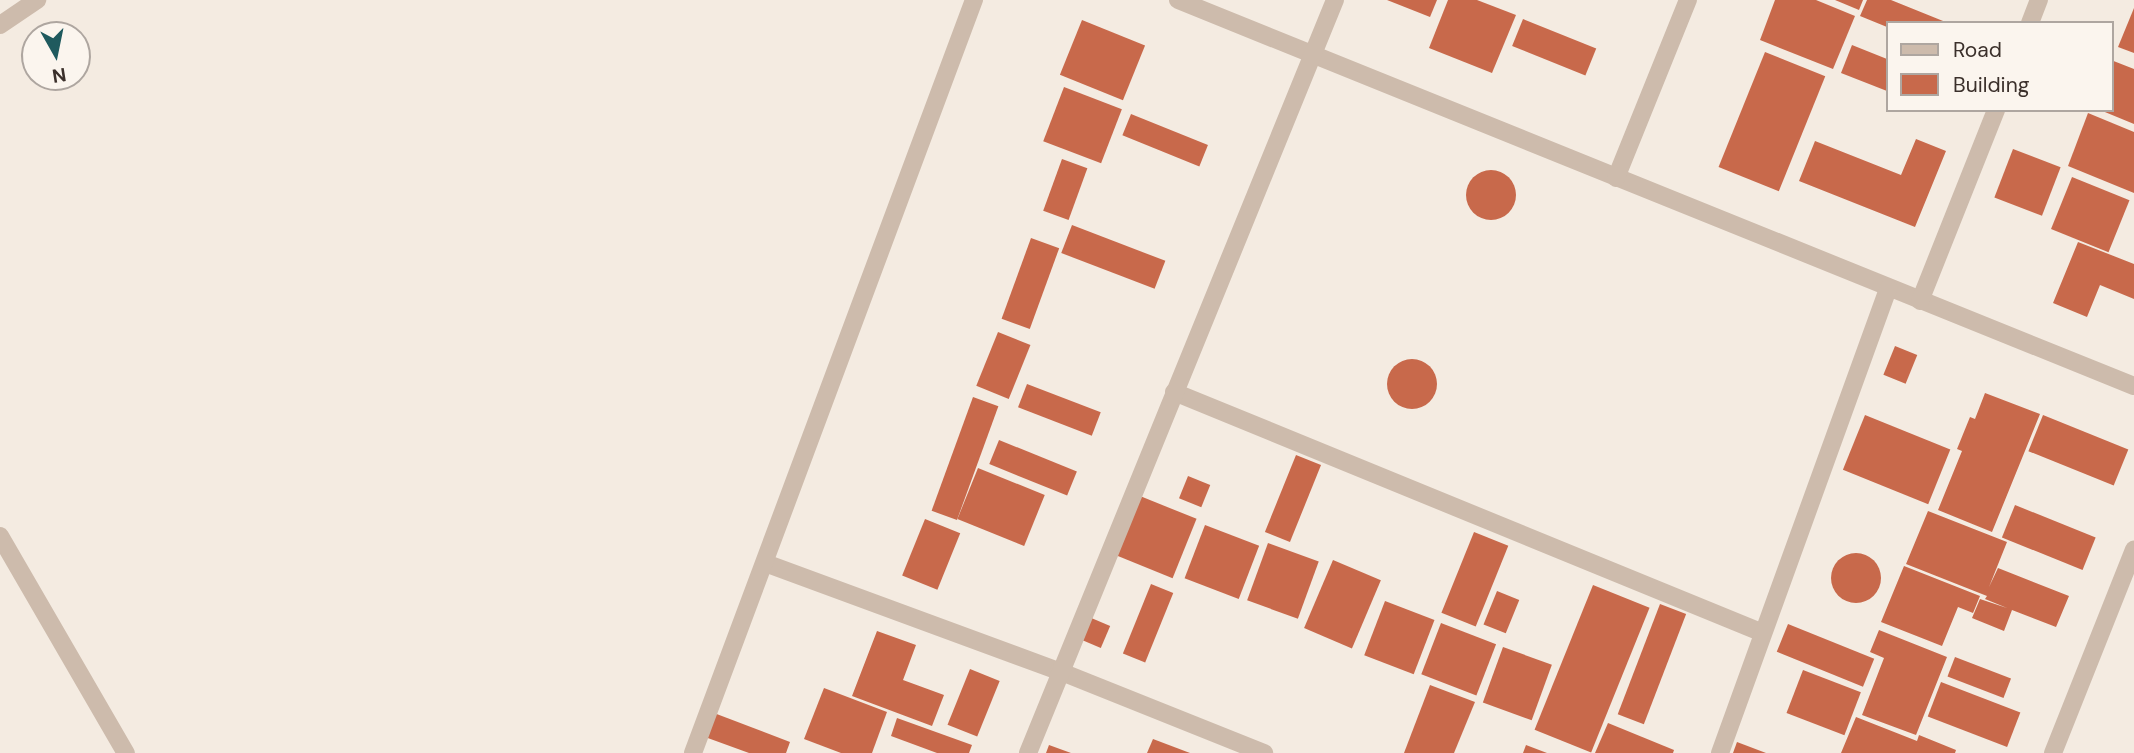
<!DOCTYPE html>
<style>
body{margin:0}
#map{position:relative;width:2134px;height:753px;overflow:hidden;background:#f4ebe1;font-family:"DM Sans",sans-serif}
div>[style]{position:absolute}
.building>*{inset:0;background:#c8694b;transform-origin:0 0}
.round{border-radius:50%}
.street>*{height:18px;margin:-9px;padding:0 9px;transform-origin:9px;border-radius:9px;background:#cdbbac}
span{translate:-50% -50%;white-space:nowrap;text-align:center;line-height:1.15;-webkit-text-stroke:5px #fbf5ee;paint-order:stroke}
.legend{position:absolute;left:1886px;top:21px;width:228px;height:91px;box-sizing:border-box;background:#fbf5ee;border:2px solid #aea6a0;margin:0;padding:9px 12px;list-style:none;font-size:21px;color:#3b302b}
.legend li{display:flex;align-items:center;gap:14px;height:35px}
.legend b{width:35px;border:2px solid #aea6a0}
.north{position:absolute;left:21px;top:21px;width:70px;height:70px;box-sizing:border-box;background:#fbf5ee;border:2px solid #aea6a0;border-radius:50%;rotate:171deg;font-size:19px;font-weight:700;line-height:28px;text-align:center;color:#3b302b}
.north::after{content:'';display:block;margin:auto;width:24px;height:32px;background:#1f5a5e;clip-path:polygon(50% 0,100% 100%,50% 72%,0 100%)}
</style>
<div id="map">
<div class="building">
<div style="clip-path:polygon(1387px 0,1437px 0,1430px 17px)"></div>
<div style="clip-path:polygon(1448px 0,1477px 0,1516px 15px,1492px 73px,1429px 48px)"></div>
<div style="clip-path:polygon(1775px 0,1816px 0,1855px 16px,1833px 69px,1760px 40px)"></div>
<div style="clip-path:polygon(1835px 0,1863px 0,1859px 10px)"></div>
<div style="clip-path:polygon(1867px 0,1891px 0,1948px 23px,1887px 23px,1887px 27px,1860px 16px)"></div>
<div style="clip-path:polygon(2134px 8px,2134px 53px,2118px 47px)"></div>
<div style="left:1523px;top:19px;width:79px;height:29px;rotate:22deg"></div>
<div style="left:1082px;top:20px;width:68px;height:59px;rotate:22deg"></div>
<div style="clip-path:polygon(1852px 45px,1887px 59px,1887px 91px,1841px 73px)"></div>
<div style="left:1765px;top:52px;width:65px;height:124px;rotate:22deg"></div>
<div style="clip-path:polygon(2111px 60px,2134px 69px,2134px 124px,2100px 110px,2111px 110px)"></div>
<div style="left:1064px;top:87px;width:62px;height:58px;rotate:21deg"></div>
<div style="clip-path:polygon(2088px 113px,2134px 132px,2134px 193px,2068px 166px)"></div>
<div style="left:1131px;top:114px;width:83px;height:23px;rotate:22deg"></div>
<div style="clip-path:polygon(1916px 139px,1946px 151px,1915px 227px,1799px 181px,1815px 141px,1901px 175px)"></div>
<div style="left:2013px;top:149px;width:51px;height:52px;rotate:21deg"></div>
<div style="left:1062px;top:159px;width:27px;height:55px;rotate:20deg"></div>
<div class="round" style="left:1466px;top:170px;width:50px;height:50px"></div>
<div style="left:2072px;top:177px;width:62px;height:56px;rotate:22deg"></div>
<div style="left:1072px;top:225px;width:100px;height:30px;rotate:21deg"></div>
<div style="left:1031px;top:238px;width:30px;height:86px;rotate:20deg"></div>
<div style="clip-path:polygon(2078px 242px,2134px 264px,2134px 299px,2100px 285px,2087px 317px,2053px 303px)"></div>
<div style="left:998px;top:332px;width:35px;height:58px;rotate:22deg"></div>
<div style="left:1895px;top:346px;width:24px;height:31px;rotate:22deg"></div>
<div class="round" style="left:1387px;top:359px;width:50px;height:50px"></div>
<div style="left:1027px;top:384px;width:79px;height:25px;rotate:21deg"></div>
<div style="clip-path:polygon(1985px 393px,2040px 414px,1992px 532px,1938px 510px,1962px 451px,1957px 449px,1970px 417px,1975px 419px)"></div>
<div style="left:973px;top:397px;width:27px;height:121px;rotate:20deg"></div>
<div style="left:1865px;top:415px;width:92px;height:59px;rotate:22deg"></div>
<div style="left:2043px;top:415px;width:92px;height:39px;rotate:22deg"></div>
<div style="left:999px;top:440px;width:84px;height:26px;rotate:22deg"></div>
<div style="left:1296px;top:455px;width:27px;height:83px;rotate:22deg"></div>
<div style="left:978px;top:468px;width:72px;height:55px;rotate:22deg"></div>
<div style="left:1188px;top:476px;width:24px;height:24px;rotate:22deg"></div>
<div style="left:1140px;top:496px;width:61px;height:64px;rotate:22deg"></div>
<div style="left:2015px;top:505px;width:87px;height:35px;rotate:22deg"></div>
<div style="clip-path:polygon(1928px 511px,2007px 542px,1989px 587px,1998px 568px,2069px 596px,2056px 627px,2012px 610px,2004px 631px,1972px 618px,1980px 599px,2007px 608px,1985px 599px,1987px 596px,1906px 564px)"></div>
<div style="left:925px;top:519px;width:38px;height:61px;rotate:22deg"></div>
<div style="left:1205px;top:525px;width:58px;height:57px;rotate:21deg"></div>
<div style="left:1474px;top:532px;width:37px;height:87px;rotate:22deg"></div>
<div style="left:1268px;top:543px;width:54px;height:61px;rotate:20deg"></div>
<div class="round" style="left:1831px;top:553px;width:50px;height:50px"></div>
<div style="left:1333px;top:560px;width:52px;height:74px;rotate:23deg"></div>
<div style="clip-path:polygon(1904px 566px,1980px 596px,1973px 613px,1958px 607px,1942px 646px,1881px 622px)"></div>
<div style="left:1151px;top:584px;width:24px;height:75px;rotate:22deg"></div>
<div style="left:1593px;top:585px;width:61px;height:156px;rotate:22deg"></div>
<div style="left:1497px;top:591px;width:24px;height:36px;rotate:22deg"></div>
<div style="left:1385px;top:601px;width:53px;height:58px;rotate:21deg"></div>
<div style="left:1660px;top:604px;width:28px;height:118px;rotate:21deg"></div>
<div style="left:1089px;top:617px;width:23px;height:24px;rotate:23deg"></div>
<div style="left:1441px;top:623px;width:59px;height:55px;rotate:21deg"></div>
<div style="left:1788px;top:624px;width:93px;height:30px;rotate:22deg"></div>
<div style="clip-path:polygon(1879px 630px,1947px 657px,1916px 735px,1862px 715px,1884px 658px,1870px 652px)"></div>
<div style="clip-path:polygon(877px 631px,916px 645px,903px 680px,944px 695px,932px 726px,852px 696px)"></div>
<div style="left:1503px;top:647px;width:52px;height:59px;rotate:20deg"></div>
<div style="left:1955px;top:657px;width:60px;height:21px;rotate:21deg"></div>
<div style="left:970px;top:669px;width:32px;height:60px;rotate:22deg"></div>
<div style="left:1803px;top:670px;width:62px;height:46px;rotate:21deg"></div>
<div style="left:1941px;top:682px;width:85px;height:37px;rotate:21deg"></div>
<div style="clip-path:polygon(1430px 685px,1475px 702px,1454px 753px,1404px 753px)"></div>
<div style="clip-path:polygon(824px 688px,887px 712px,872px 753px,841px 753px,804px 739px)"></div>
<div style="clip-path:polygon(714px 713px,790px 742px,786px 753px,749px 753px,705px 737px)"></div>
<div style="clip-path:polygon(1856px 717px,1917px 741px,1919px 735px,1956px 750px,1955px 753px,1841px 753px)"></div>
<div style="clip-path:polygon(897px 718px,972px 745px,969px 753px,937px 753px,891px 736px)"></div>
<div style="clip-path:polygon(1608px 723px,1674px 750px,1673px 753px,1595px 753px)"></div>
<div style="clip-path:polygon(1153px 739px,1190px 753px,1147px 753px)"></div>
<div style="clip-path:polygon(1737px 742px,1766px 753px,1733px 753px)"></div>
<div style="clip-path:polygon(1049px 745px,1071px 753px,1046px 753px)"></div>
<div style="clip-path:polygon(1526px 745px,1547px 753px,1523px 753px)"></div>
</div>
<div class="street">
<div style="left:1178px;top:0;width:1031px;rotate:21.99deg"></div>
<div style="left:2030px;top:23px;width:25px;rotate:-69deg"></div>
<div style="left:0;top:25px;width:45px;rotate:-34deg"></div>
<div style="left:1616px;top:178px;width:192px;rotate:-68deg"></div>
<div style="left:1920px;top:301px;width:206px;rotate:-68.3deg"></div>
<div style="left:1174px;top:392px;width:636px;rotate:22.25deg"></div>
<div style="left:0;top:536px;width:251px;rotate:59.9deg"></div>
<div style="left:765px;top:563px;width:313px;rotate:20.2deg"></div>
<div style="left:1059px;top:671px;width:221px;rotate:21.8deg"></div>
<div style="left:693px;top:753px;width:804px;rotate:-69.54deg"></div>
<div style="left:1028px;top:753px;width:813px;rotate:-67.82deg"></div>
<div style="left:1720px;top:753px;width:494px;rotate:-70.1deg"></div>
<div style="left:2053px;top:753px;width:219px;rotate:-68.3deg"></div>
</div>
<ul class="legend">
<li><b style="height:9px;background:#cdbbac"></b>Road</li>
<li><b style="height:19px;background:#c8694b"></b>Building</li>
</ul>
<div class="north">N</div>
</div>
